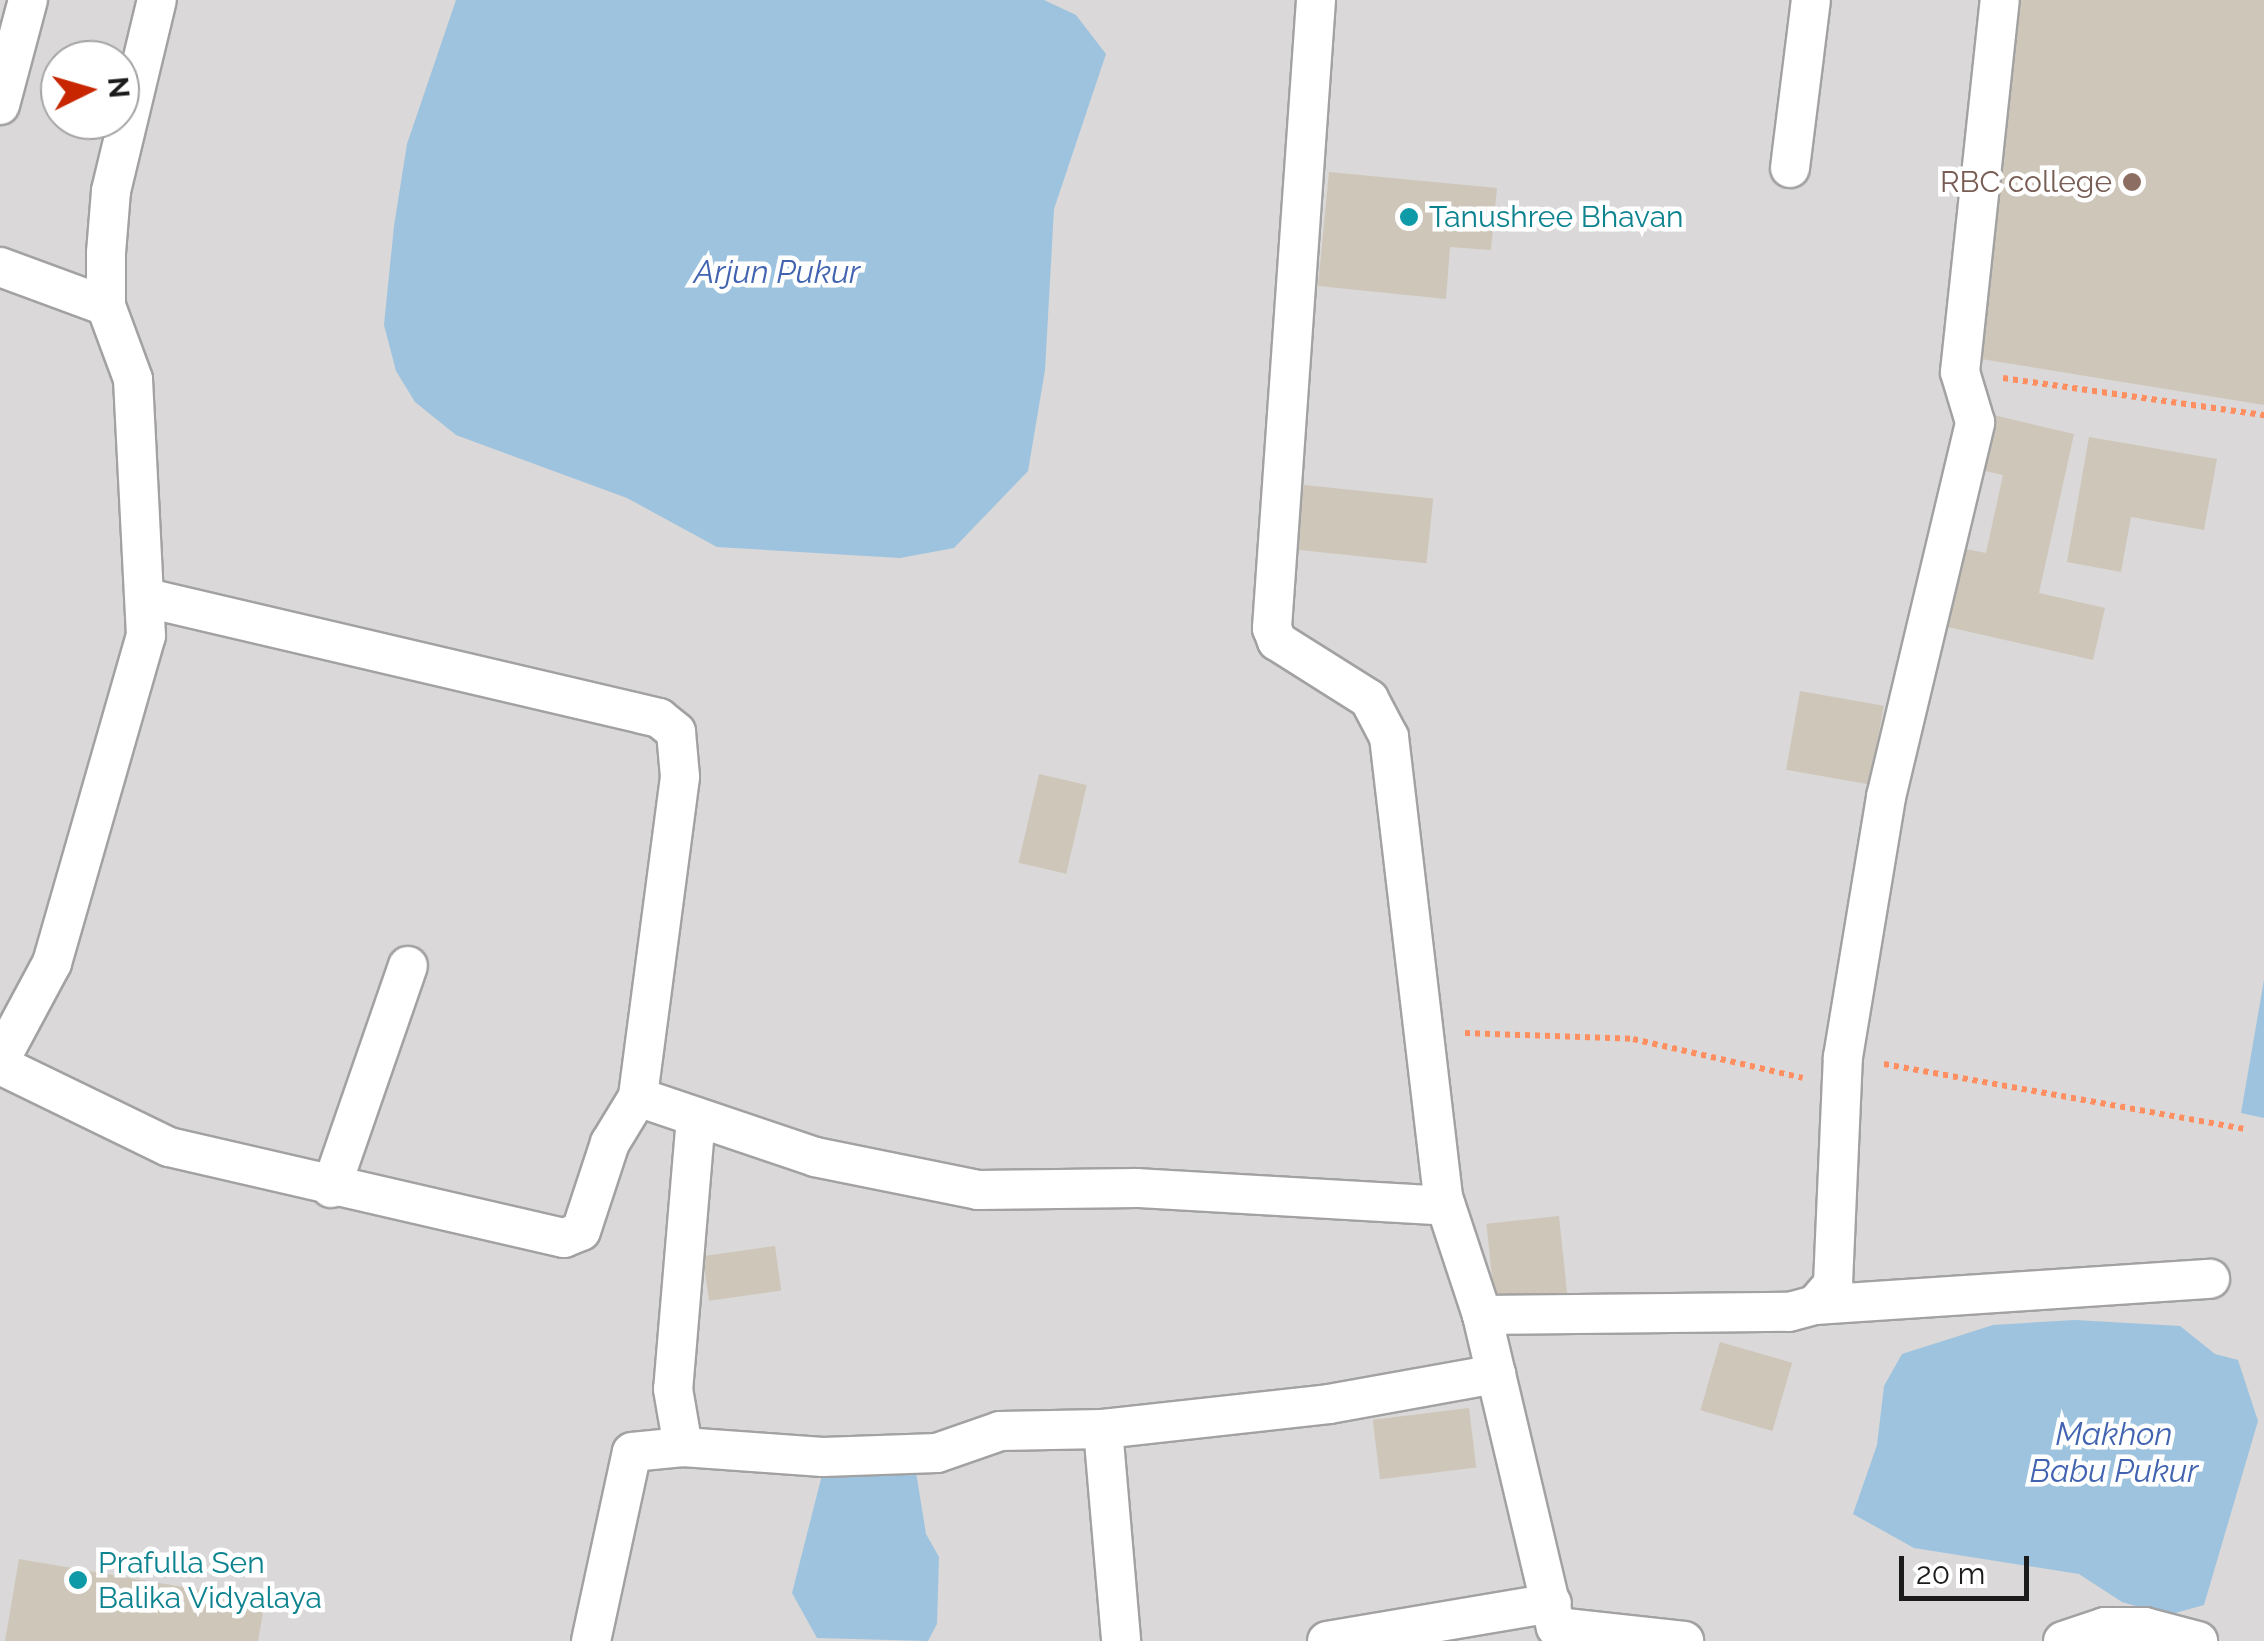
<!DOCTYPE html>
<style>
body{margin:0}
#map{position:relative;width:2264px;height:1641px;overflow:hidden;background:#eeece0;font-family:Raleway,sans-serif}
div>[style]{position:absolute}
.residential>*{inset:0;background:#dad8d8}
.water>*{inset:0;background:#9dc3df}
.building>*{inset:0;background:#cec6b9;transform-origin:0 0}
.path>*{height:6px;margin-top:-3px;transform-origin:0;background:repeating-linear-gradient(90deg,#ff8f60 0 5px,transparent 0 10px)}
.roads{filter:drop-shadow(2px 0 #a2a2a2) drop-shadow(-2px 0 #a2a2a2) drop-shadow(0 2px #a2a2a2) drop-shadow(0 -2px #a2a2a2)}
.minor>*{height:38px;margin:-19px;padding:0 19px;transform-origin:19px;border-radius:19px;background:#fff}
.dots>*{width:28px;height:28px;translate:-50% -50%;box-sizing:border-box;border:5px solid #fff;border-radius:50%}
span{translate:-50% -50%;white-space:nowrap;text-align:center;line-height:1.15;-webkit-text-stroke:9px #fff;paint-order:stroke}
.education-label{font-size:30px;color:#785e54}
.right{translate:-100% -50%;text-align:right}
.culture-label{font-size:30px;color:#0d838f}
.left{translate:0 -50%;text-align:left}
.water-label{font-size:32px;color:#4264b0;font-style:italic}
.north{position:absolute;left:40px;top:40px;width:100px;height:100px;box-sizing:border-box;background:#fff;border:2px solid #a4a4a4;border-radius:50%;rotate:85deg;font-size:28px;font-weight:700;line-height:40px;text-align:center;color:#1b1b1b}
.north::after{content:'';display:block;margin:auto;width:35px;height:45px;background:#c72600;clip-path:polygon(50% 0,100% 100%,50% 72%,0 100%)}
.scale{position:absolute;left:1899px;top:1556px;width:130px;height:45px;box-sizing:border-box;border:5px solid #1b1b1b;border-top:0;padding-left:12px;font-size:30px;line-height:35px;white-space:nowrap;color:#1b1b1b;-webkit-text-stroke:8px #fff;paint-order:stroke}
</style>
<div id="map">
<div class="residential">
<div style="clip-path:polygon(evenodd,0 0,2264px 0,2264px 1641px,0 1641px,0 0,60px 60px,120px 60px,120px 120px,60px 120px,60px 60px)"></div>
</div>
<div class="water">
<div style="clip-path:polygon(456px 0,1044px 0,1076px 15px,1106px 54px,1054px 209px,1045px 370px,1028px 471px,954px 548px,900px 558px,717px 547px,627px 498px,456px 435px,415px 402px,396px 371px,384px 325px,394px 226px,407px 144px)"></div>
<div style="clip-path:polygon(2264px 980px,2264px 1118px,2241px 1113px)"></div>
<div style="clip-path:polygon(2075px 1320px,2180px 1326px,2215px 1354px,2238px 1360px,2258px 1421px,2204px 1605px,2168px 1615px,2122px 1602px,2079px 1574px,1914px 1548px,1853px 1514px,1877px 1445px,1884px 1386px,1902px 1354px,1993px 1325px)"></div>
<div style="clip-path:polygon(915px 1466px,926px 1534px,939px 1557px,937px 1624px,928px 1641px,817px 1638px,792px 1593px,824px 1467px)"></div>
</div>
<div class="building">
<div style="clip-path:polygon(2013px 0,2264px 0,2264px 405px,1969px 357px)"></div>
<div style="clip-path:polygon(1329px 172px,1497px 188px,1491px 250px,1450px 247px,1446px 299px,1318px 286px)"></div>
<div style="clip-path:polygon(1993px 415px,2074px 434px,2039px 593px,2105px 608px,2093px 660px,1948px 627px,1966px 549px,1986px 553px,2003px 475px,1981px 470px)"></div>
<div style="clip-path:polygon(2089px 437px,2217px 459px,2204px 530px,2131px 517px,2121px 572px,2067px 562px)"></div>
<div style="left:1295px;top:484px;width:139px;height:65px;rotate:6deg"></div>
<div style="left:1800px;top:691px;width:85px;height:80px;rotate:10deg"></div>
<div style="left:1039px;top:774px;width:49px;height:91px;rotate:13deg"></div>
<div style="left:1559px;top:1216px;width:80px;height:73px;rotate:84deg"></div>
<div style="left:775px;top:1246px;width:45px;height:73px;rotate:82deg"></div>
<div style="left:1720px;top:1342px;width:75px;height:71px;rotate:16deg"></div>
<div style="left:1469px;top:1408px;width:60px;height:97px;rotate:83deg"></div>
<div style="clip-path:polygon(19px 1559px,265px 1601px,258px 1641px,5px 1641px)"></div>
</div>
<div class="path">
<div style="left:2003px;top:378px;width:264px;rotate:8.1deg"></div>
<div style="left:1465px;top:1033px;width:168px;rotate:2deg"></div>
<div style="left:1633px;top:1039px;width:174px;rotate:12.9deg"></div>
<div style="left:1884px;top:1064px;width:369px;rotate:10.2deg"></div>
</div>
<div class="roads">
<div class="minor">
<div style="left:1316px;top:0;width:630px;rotate:94.01deg"></div>
<div style="left:1272px;top:628px;width:14px;rotate:69deg"></div>
<div style="left:1277px;top:641px;width:109px;rotate:32.2deg"></div>
<div style="left:1369px;top:699px;width:43px;rotate:62.2deg"></div>
<div style="left:1389px;top:737px;width:463px;rotate:83.3deg"></div>
<div style="left:1443px;top:1197px;width:124px;rotate:71.7deg"></div>
<div style="left:1482px;top:1315px;width:321px;rotate:76.7deg"></div>
<div style="left:1556px;top:1627px;width:129px;rotate:6.2deg"></div>
<div style="left:0;top:105px;width:109px;rotate:-75.1deg"></div>
<div style="left:1790px;top:168px;width:169px;rotate:-82.9deg"></div>
<div style="left:0;top:267px;width:113px;rotate:20.2deg"></div>
<div style="left:147px;top:598px;width:526px;rotate:13.19deg"></div>
<div style="left:659px;top:718px;width:22px;rotate:39deg"></div>
<div style="left:676px;top:732px;width:45px;rotate:84.9deg"></div>
<div style="left:680px;top:777px;width:323px;rotate:97.5deg"></div>
<div style="left:638px;top:1097px;width:187px;rotate:18.7deg"></div>
<div style="left:815px;top:1157px;width:166px;rotate:11.4deg"></div>
<div style="left:978px;top:1190px;width:159px;rotate:-0.7deg"></div>
<div style="left:1137px;top:1188px;width:309px;rotate:3.3deg"></div>
<div style="left:0;top:1060px;width:110px;rotate:-61.8deg"></div>
<div style="left:52px;top:963px;width:340px;rotate:-74deg"></div>
<div style="left:146px;top:636px;width:257px;rotate:-92.9deg"></div>
<div style="left:133px;top:379px;width:78px;rotate:-110.3deg"></div>
<div style="left:106px;top:306px;width:53px;rotate:-90deg"></div>
<div style="left:106px;top:253px;width:62px;rotate:-85.4deg"></div>
<div style="left:111px;top:191px;width:196px;rotate:-76.5deg"></div>
<div style="left:0;top:1065px;width:188px;rotate:25.9deg"></div>
<div style="left:169px;top:1147px;width:405px;rotate:13deg"></div>
<div style="left:564px;top:1238px;width:18px;rotate:-22deg"></div>
<div style="left:581px;top:1231px;width:93px;rotate:-71.8deg"></div>
<div style="left:610px;top:1143px;width:54px;rotate:-58.7deg"></div>
<div style="left:696px;top:1117px;width:273px;rotate:94.8deg"></div>
<div style="left:673px;top:1389px;width:59px;rotate:80.2deg"></div>
<div style="left:683px;top:1447px;width:140px;rotate:4.1deg"></div>
<div style="left:823px;top:1457px;width:114px;rotate:-2deg"></div>
<div style="left:937px;top:1453px;width:67px;rotate:-19.2deg"></div>
<div style="left:1000px;top:1431px;width:103px;rotate:-1.1deg"></div>
<div style="left:1103px;top:1429px;width:213px;rotate:85.1deg"></div>
<div style="left:331px;top:1188px;width:235px;rotate:-70.9deg"></div>
<div style="left:1815px;top:1305px;width:396px;rotate:-3.8deg"></div>
<div style="left:1482px;top:1315px;width:307px;rotate:-0.6deg"></div>
<div style="left:1789px;top:1312px;width:27px;rotate:-15deg"></div>
<div style="left:1815px;top:1305px;width:28px;rotate:-49deg"></div>
<div style="left:1833px;top:1284px;width:227px;rotate:-87.5deg"></div>
<div style="left:1843px;top:1057px;width:264px;rotate:-80.6deg"></div>
<div style="left:1886px;top:797px;width:385px;rotate:-76.6deg"></div>
<div style="left:1975px;top:422px;width:52px;rotate:-106.7deg"></div>
<div style="left:1960px;top:372px;width:374px;rotate:-83.9deg"></div>
<div style="left:1103px;top:1429px;width:227px;rotate:-6.3deg"></div>
<div style="left:1329px;top:1404px;width:170px;rotate:-10.2deg"></div>
<div style="left:591px;top:1641px;width:193px;rotate:-77.8deg"></div>
<div style="left:632px;top:1452px;width:51px;rotate:-5.6deg"></div>
<div style="left:1327px;top:1641px;width:228px;rotate:-9.6deg"></div>
<div style="left:2063px;top:1641px;width:44px;rotate:-18.4deg"></div>
<div style="left:2105px;top:1627px;width:40px"></div>
<div style="left:2145px;top:1627px;width:55px;rotate:14.8deg"></div>
</div>
</div>
<div class="dots">
<div style="left:2132px;top:182px;background:#8d6e63"></div>
<div style="left:1409px;top:217px;background:#0f9aa8"></div>
<div style="left:78px;top:1580px;background:#0f9aa8"></div>
</div>
<div class="education-label">
<span class="right" style="left:2112px;top:182px">RBC college</span>
</div>
<div class="culture-label">
<span class="left" style="left:1429px;top:217px">Tanushree Bhavan</span>
<span class="left" style="left:98px;top:1580px">Prafulla Sen<br>Balika Vidyalaya</span>
</div>
<div class="water-label">
<span style="left:777px;top:272px">Arjun Pukur</span>
<span style="left:2114px;top:1453px">Makhon<br>Babu Pukur</span>
</div>
<div class="north">N</div>
<div class="scale">20 m</div>
</div>
